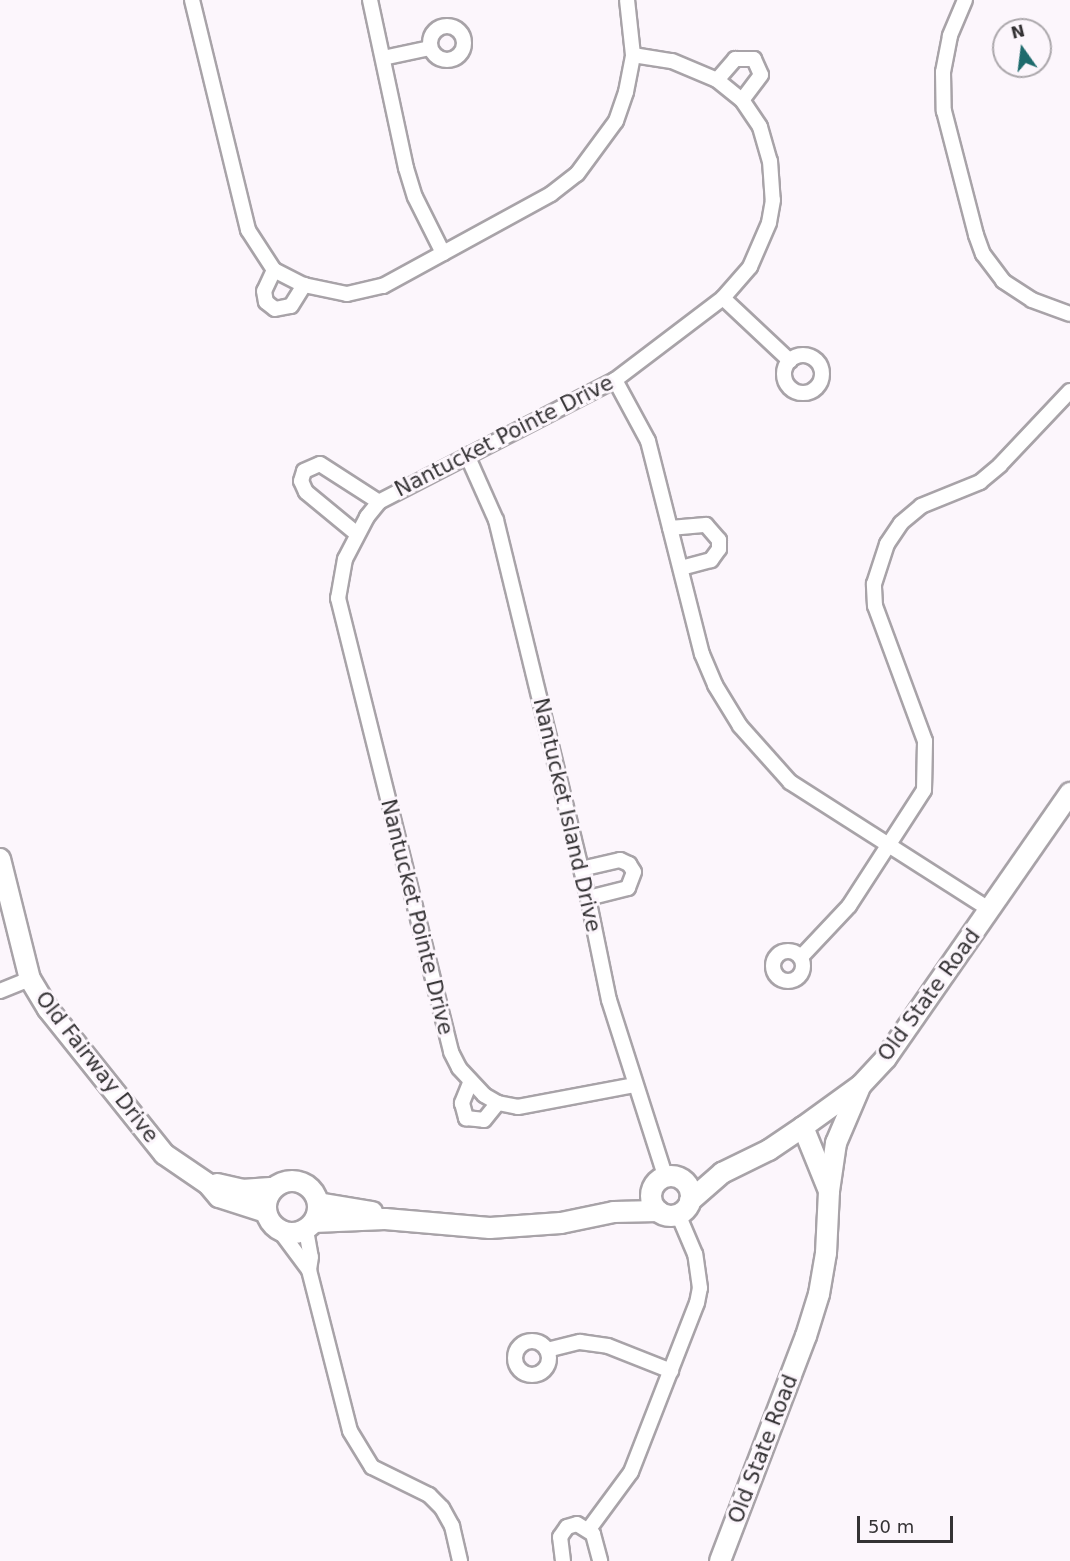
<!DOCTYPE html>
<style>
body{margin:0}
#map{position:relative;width:1070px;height:1561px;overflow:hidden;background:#fcf6fc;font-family:"DejaVu Sans",sans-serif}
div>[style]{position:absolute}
.roads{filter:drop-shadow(2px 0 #a8a3a8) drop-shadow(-2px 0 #a8a3a8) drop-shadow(0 2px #a8a3a8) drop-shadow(0 -2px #a8a3a8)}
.street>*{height:14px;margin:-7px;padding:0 7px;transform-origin:7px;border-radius:7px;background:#fff}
.street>.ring{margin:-7px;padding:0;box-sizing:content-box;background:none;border:14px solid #fff;border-radius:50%}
.secondary>*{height:20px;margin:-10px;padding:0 10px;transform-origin:10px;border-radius:10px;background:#fff}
.secondary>.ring{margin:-10px;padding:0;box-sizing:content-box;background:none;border:20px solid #fff;border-radius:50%}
span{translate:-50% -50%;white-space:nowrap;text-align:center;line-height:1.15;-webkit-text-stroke:6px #fcf6fc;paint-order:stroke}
.street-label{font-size:21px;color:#343234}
.north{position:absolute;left:992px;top:18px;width:60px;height:60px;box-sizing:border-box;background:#fcf6fc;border:2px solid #aca8ac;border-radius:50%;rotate:346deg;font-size:16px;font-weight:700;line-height:24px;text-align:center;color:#343234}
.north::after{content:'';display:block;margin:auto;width:21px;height:27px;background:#1e6b6d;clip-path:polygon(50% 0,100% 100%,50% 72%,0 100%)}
.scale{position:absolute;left:857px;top:1516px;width:96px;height:27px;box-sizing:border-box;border:3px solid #343234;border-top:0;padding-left:8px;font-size:18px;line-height:21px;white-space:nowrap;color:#343234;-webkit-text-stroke:4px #fcf6fc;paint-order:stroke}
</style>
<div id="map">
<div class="roads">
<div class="street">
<div style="left:192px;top:0;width:237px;rotate:76.3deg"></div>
<div style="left:248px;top:230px;width:48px;rotate:57deg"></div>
<div style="left:274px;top:270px;width:34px;rotate:27deg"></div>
<div style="left:304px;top:285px;width:44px;rotate:11.8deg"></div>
<div style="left:347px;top:294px;width:37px;rotate:-13deg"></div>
<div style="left:383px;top:286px;width:192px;rotate:-28.7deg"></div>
<div style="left:551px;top:194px;width:33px;rotate:-38deg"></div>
<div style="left:577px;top:174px;width:66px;rotate:-53.7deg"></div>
<div style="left:616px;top:121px;width:31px;rotate:-71deg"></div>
<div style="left:626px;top:92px;width:38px;rotate:-79deg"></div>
<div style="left:633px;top:55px;width:55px;rotate:-96.2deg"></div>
<div style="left:370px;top:0;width:172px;rotate:77.9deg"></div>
<div style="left:406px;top:168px;width:30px;rotate:73deg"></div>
<div style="left:415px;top:197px;width:63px;rotate:63.4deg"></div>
<div style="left:965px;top:0;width:39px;rotate:113deg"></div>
<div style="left:950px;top:36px;width:37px;rotate:101deg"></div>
<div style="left:943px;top:72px;width:39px;rotate:89deg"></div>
<div style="left:944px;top:111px;width:128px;rotate:75.5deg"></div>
<div style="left:976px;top:235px;width:20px;rotate:70deg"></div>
<div style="left:983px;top:254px;width:34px;rotate:53deg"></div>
<div style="left:1003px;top:281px;width:35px;rotate:33deg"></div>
<div style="left:1032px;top:300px;width:40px;rotate:20.2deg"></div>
<div class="ring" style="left:430px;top:26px;width:20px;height:20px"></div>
<div style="left:633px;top:55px;width:39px;rotate:9deg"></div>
<div style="left:672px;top:61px;width:49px;rotate:22.9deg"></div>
<div style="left:717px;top:80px;width:32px;rotate:39deg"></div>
<div style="left:742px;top:100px;width:32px;rotate:56deg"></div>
<div style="left:760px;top:127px;width:35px;rotate:74deg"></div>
<div style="left:770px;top:161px;width:39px;rotate:86deg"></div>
<div style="left:773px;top:200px;width:23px;rotate:100deg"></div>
<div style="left:769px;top:223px;width:48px;rotate:113.4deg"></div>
<div style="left:750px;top:267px;width:41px;rotate:131.1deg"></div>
<div style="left:723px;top:298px;width:136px;rotate:142.8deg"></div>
<div style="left:615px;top:380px;width:266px;rotate:152.7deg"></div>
<div style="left:379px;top:502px;width:19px;rotate:129deg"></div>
<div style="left:367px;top:517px;width:47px;rotate:117.6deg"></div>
<div style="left:345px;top:559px;width:40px;rotate:100deg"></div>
<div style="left:338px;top:598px;width:468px;rotate:76deg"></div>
<div style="left:451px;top:1052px;width:18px;rotate:63deg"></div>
<div style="left:459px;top:1068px;width:37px;rotate:47deg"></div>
<div style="left:484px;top:1095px;width:16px;rotate:30deg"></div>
<div style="left:498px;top:1103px;width:20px;rotate:11deg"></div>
<div style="left:518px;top:1107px;width:118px;rotate:-10.7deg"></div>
<div style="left:383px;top:58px;width:48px;rotate:-12deg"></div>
<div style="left:717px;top:80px;width:28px;rotate:-49deg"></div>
<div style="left:735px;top:59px;width:19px"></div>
<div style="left:754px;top:59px;width:17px;rotate:66deg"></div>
<div style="left:761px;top:75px;width:31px;rotate:127deg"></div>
<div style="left:274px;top:270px;width:23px;rotate:115deg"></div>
<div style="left:264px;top:291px;width:11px;rotate:80deg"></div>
<div style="left:266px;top:302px;width:11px;rotate:38deg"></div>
<div style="left:275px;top:309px;width:16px;rotate:-11deg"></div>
<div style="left:291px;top:306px;width:25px;rotate:-58deg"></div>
<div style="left:723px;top:298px;width:92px;rotate:43.2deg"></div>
<div class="ring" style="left:784px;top:355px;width:24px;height:24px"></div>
<div style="left:615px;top:380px;width:69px;rotate:61.6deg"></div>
<div style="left:648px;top:441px;width:220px;rotate:75.8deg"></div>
<div style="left:702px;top:654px;width:34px;rotate:67deg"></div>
<div style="left:715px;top:685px;width:48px;rotate:58.6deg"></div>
<div style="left:740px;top:726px;width:75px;rotate:48.2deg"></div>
<div style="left:790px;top:782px;width:237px;rotate:32.6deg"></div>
<div style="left:467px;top:455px;width:71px;rotate:66deg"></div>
<div style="left:496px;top:520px;width:389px;rotate:76.3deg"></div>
<div style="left:588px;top:898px;width:104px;rotate:78.4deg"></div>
<div style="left:609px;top:1000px;width:185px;rotate:72.3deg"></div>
<div style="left:670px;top:528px;width:36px;rotate:-5deg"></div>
<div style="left:706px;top:525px;width:20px;rotate:49deg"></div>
<div style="left:719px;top:540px;width:9px;rotate:90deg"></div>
<div style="left:719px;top:549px;width:14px;rotate:126deg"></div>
<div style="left:711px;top:560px;width:31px;rotate:165deg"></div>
<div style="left:357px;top:534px;width:66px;rotate:-140.5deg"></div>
<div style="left:306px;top:492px;width:12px;rotate:-114deg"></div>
<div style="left:301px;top:481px;width:10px;rotate:-73deg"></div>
<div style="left:304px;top:471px;width:17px;rotate:-24deg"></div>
<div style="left:320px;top:464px;width:70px;rotate:32.8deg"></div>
<div style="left:581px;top:869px;width:40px;rotate:-13deg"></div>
<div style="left:620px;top:860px;width:10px;rotate:24deg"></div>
<div style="left:629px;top:864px;width:9px;rotate:58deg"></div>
<div style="left:634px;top:872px;width:17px;rotate:111deg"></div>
<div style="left:628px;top:888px;width:41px;rotate:166deg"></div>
<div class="ring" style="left:773px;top:951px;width:16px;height:16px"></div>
<div style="left:801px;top:957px;width:70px;rotate:-46.7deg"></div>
<div style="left:849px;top:906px;width:138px;rotate:-57.1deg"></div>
<div style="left:924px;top:790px;width:49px;rotate:-88.8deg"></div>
<div style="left:925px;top:741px;width:144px;rotate:-110.3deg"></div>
<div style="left:875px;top:606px;width:22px;rotate:-93deg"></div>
<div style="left:874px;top:584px;width:42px;rotate:-72deg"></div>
<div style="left:887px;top:544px;width:25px;rotate:-56deg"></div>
<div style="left:901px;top:523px;width:26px;rotate:-40deg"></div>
<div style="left:921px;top:506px;width:64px;rotate:-22.1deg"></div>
<div style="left:980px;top:482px;width:26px;rotate:-40deg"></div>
<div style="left:1000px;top:465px;width:102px;rotate:-46.6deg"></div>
<div style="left:0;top:991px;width:32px;rotate:-22deg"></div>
<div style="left:470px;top:1083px;width:22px;rotate:112deg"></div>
<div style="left:462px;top:1103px;width:16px;rotate:75deg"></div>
<div style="left:466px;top:1118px;width:18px;rotate:6deg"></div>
<div style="left:484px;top:1120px;width:22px;rotate:-51deg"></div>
<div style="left:306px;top:1230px;width:27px;rotate:80deg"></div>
<div style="left:311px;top:1257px;width:13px;rotate:99deg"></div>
<div style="left:309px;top:1270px;width:166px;rotate:75.7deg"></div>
<div style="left:350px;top:1431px;width:42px;rotate:58.6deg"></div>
<div style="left:372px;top:1467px;width:64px;rotate:26.2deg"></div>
<div style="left:429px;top:1495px;width:18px;rotate:45deg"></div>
<div style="left:442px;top:1508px;width:21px;rotate:61deg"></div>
<div style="left:452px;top:1526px;width:36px;rotate:77deg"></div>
<div style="left:280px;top:1231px;width:49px;rotate:53.4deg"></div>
<div class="ring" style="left:515px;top:1341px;width:20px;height:20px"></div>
<div style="left:547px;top:1350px;width:34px;rotate:-14deg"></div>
<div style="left:580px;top:1342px;width:28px;rotate:8deg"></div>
<div style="left:608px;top:1346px;width:68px;rotate:21.6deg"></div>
<div style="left:589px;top:1529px;width:71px;rotate:-53.6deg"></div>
<div style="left:631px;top:1472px;width:181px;rotate:-68.7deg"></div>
<div style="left:697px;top:1303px;width:15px;rotate:-79deg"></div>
<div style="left:700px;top:1288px;width:34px;rotate:-98deg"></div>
<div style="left:695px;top:1254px;width:43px;rotate:-113deg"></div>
<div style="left:563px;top:1561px;width:24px;rotate:-97deg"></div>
<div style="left:560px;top:1537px;width:12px;rotate:-55deg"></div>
<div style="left:567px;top:1527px;width:10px;rotate:-17deg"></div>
<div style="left:577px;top:1524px;width:19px;rotate:32deg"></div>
<div style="left:593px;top:1534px;width:28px;rotate:75deg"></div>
</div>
<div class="secondary">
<div style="left:0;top:859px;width:124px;rotate:76deg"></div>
<div style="left:30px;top:979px;width:35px;rotate:59deg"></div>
<div style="left:48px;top:1009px;width:186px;rotate:51.3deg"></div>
<div style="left:164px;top:1154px;width:53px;rotate:34.3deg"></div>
<div style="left:208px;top:1184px;width:17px;rotate:50deg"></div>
<div style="left:219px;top:1197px;width:49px;rotate:17.7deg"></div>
<div class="ring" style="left:651px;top:1176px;width:20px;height:20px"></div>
<div class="ring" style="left:266px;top:1181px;width:32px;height:32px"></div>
<div style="left:217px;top:1184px;width:26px;rotate:13deg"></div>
<div style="left:242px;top:1190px;width:32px;rotate:-4deg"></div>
<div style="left:829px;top:1191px;width:49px;rotate:-81.7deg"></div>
<div style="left:836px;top:1143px;width:59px;rotate:-66.9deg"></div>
<div style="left:690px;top:1201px;width:43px;rotate:-41.2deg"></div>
<div style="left:722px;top:1173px;width:52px;rotate:-26.1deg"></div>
<div style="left:769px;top:1150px;width:41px;rotate:-34.1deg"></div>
<div style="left:803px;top:1127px;width:72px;rotate:-35.9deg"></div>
<div style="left:861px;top:1085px;width:37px;rotate:-47deg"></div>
<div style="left:886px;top:1058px;width:323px;rotate:-55.2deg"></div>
<div style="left:318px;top:1203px;width:55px;rotate:9.5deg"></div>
<div style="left:314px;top:1222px;width:71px;rotate:-2.4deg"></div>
<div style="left:385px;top:1219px;width:105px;rotate:4.9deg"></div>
<div style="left:490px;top:1228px;width:71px;rotate:-4deg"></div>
<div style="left:561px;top:1223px;width:54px;rotate:-11.7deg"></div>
<div style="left:614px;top:1212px;width:44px;rotate:-1.3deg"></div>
<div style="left:720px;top:1561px;width:241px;rotate:-69.1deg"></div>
<div style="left:806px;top:1336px;width:44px;rotate:-72.8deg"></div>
<div style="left:819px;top:1294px;width:42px;rotate:-80.3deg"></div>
<div style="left:826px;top:1253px;width:62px;rotate:-87.2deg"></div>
<div style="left:829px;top:1191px;width:69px;rotate:-112.1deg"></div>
</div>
</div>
<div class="street-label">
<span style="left:504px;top:436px;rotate:-27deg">Nantucket Pointe Drive</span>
<span style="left:567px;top:815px;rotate:77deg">Nantucket Island Drive</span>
<span style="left:417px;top:917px;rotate:76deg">Nantucket Pointe Drive</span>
<span style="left:929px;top:995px;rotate:-54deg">Old State Road</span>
<span style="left:97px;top:1067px;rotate:52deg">Old Fairway Drive</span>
<span style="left:763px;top:1449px;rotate:-69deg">Old State Road</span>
</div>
<div class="north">N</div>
<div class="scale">50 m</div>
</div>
